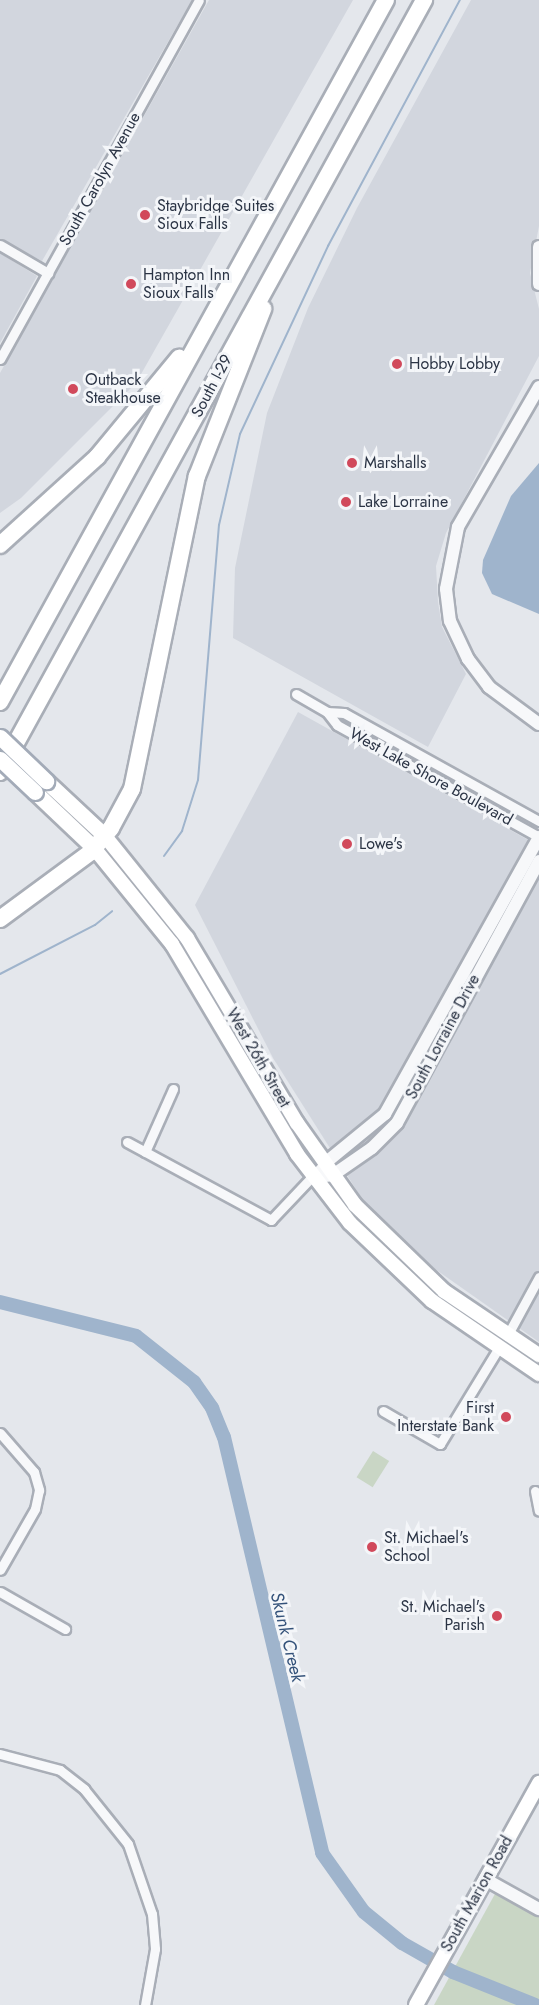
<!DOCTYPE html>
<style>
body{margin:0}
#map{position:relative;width:539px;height:2005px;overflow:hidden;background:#e4e7ec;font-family:Jost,sans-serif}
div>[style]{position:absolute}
.built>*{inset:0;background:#d2d6de}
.green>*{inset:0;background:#c9d6c5;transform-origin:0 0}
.water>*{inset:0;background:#9fb4cc}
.stream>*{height:2px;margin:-1px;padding:0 1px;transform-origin:1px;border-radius:1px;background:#9fb4cc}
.river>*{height:14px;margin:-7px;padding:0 7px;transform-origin:7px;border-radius:7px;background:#9fb4cc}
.roads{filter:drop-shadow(2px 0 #a9aeb7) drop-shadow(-2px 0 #a9aeb7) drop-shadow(0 2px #a9aeb7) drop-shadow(0 -2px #a9aeb7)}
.minor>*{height:9px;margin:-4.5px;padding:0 4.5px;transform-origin:4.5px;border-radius:4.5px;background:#f7f8fa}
.tertiary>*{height:12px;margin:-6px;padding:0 6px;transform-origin:6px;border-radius:6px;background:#f7f8fa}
.secondary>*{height:14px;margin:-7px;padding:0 7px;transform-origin:7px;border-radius:7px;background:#fff}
.primary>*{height:15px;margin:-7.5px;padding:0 7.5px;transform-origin:7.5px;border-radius:7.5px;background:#fff}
.motorway>*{height:16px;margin:-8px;padding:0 8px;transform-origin:8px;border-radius:8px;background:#fff}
.bridges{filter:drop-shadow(2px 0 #a3abb8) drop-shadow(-2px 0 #a3abb8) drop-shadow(0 2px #a3abb8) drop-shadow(0 -2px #a3abb8)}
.primary-bridge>*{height:15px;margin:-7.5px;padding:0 7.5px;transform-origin:7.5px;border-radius:7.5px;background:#fff}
.dots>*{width:16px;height:16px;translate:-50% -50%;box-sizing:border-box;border:3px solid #f4f6f9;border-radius:50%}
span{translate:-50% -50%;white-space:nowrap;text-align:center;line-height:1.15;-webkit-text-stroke:6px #f4f6f9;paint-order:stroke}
.street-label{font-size:16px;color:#2b3445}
.poi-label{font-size:16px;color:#2b3445}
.left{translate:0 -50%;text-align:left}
.right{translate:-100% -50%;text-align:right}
.water-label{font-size:18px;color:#34527a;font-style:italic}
</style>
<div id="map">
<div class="built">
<div style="clip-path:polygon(0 0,192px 0,42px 261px,0 239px)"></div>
<div style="clip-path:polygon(209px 0,353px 0,136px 383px,21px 498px,0 513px,0 373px)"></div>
<div style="clip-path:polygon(471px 0,539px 0,539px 226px,530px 273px,539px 309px,539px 356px,446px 533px,436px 566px,438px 602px,442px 627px,466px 674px,428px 747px,233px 638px,235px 568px,267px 413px,308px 308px,357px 208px)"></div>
<div style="clip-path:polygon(0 253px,37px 276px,0 343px)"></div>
<div style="clip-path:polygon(298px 712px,539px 846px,539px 1342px,435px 1269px,364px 1202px,273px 1058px,195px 905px)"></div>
</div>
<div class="green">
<div style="left:373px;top:1451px;width:19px;height:31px;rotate:32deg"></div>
<div style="clip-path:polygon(496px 1892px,539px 1916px,539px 2005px,434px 2005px)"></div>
</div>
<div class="water">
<div style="clip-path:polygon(539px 463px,539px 614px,492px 594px,482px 573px,483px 560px,511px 496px)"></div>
</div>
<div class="stream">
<div style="left:164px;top:856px;width:31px;rotate:-54deg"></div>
<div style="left:182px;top:831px;width:53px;rotate:-72.6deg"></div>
<div style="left:198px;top:780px;width:256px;rotate:-85.3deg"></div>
<div style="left:219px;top:525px;width:93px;rotate:-77deg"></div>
<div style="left:240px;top:434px;width:208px;rotate:-64.9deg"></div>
<div style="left:328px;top:246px;width:279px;rotate:-61.8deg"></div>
<div style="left:0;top:974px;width:107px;rotate:-27.3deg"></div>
<div style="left:95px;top:925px;width:22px;rotate:-39deg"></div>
</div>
<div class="river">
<div style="left:0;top:1302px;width:140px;rotate:14deg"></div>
<div style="left:136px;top:1336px;width:74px;rotate:38.4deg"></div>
<div style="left:194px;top:1382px;width:32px;rotate:55deg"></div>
<div style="left:212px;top:1408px;width:31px;rotate:68deg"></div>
<div style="left:224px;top:1437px;width:427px;rotate:76.7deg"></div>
<div style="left:322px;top:1853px;width:72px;rotate:54.6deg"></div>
<div style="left:364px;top:1912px;width:49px;rotate:39.2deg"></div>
<div style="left:402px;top:1943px;width:59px;rotate:29.6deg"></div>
<div style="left:453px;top:1972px;width:88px;rotate:21.9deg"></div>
</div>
<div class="roads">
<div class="minor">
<div style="left:0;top:245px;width:56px;rotate:30.3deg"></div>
<div style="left:0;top:359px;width:410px;rotate:-61deg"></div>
<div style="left:296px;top:694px;width:36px;rotate:30deg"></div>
<div style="left:327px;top:712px;width:16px;rotate:52deg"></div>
<div style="left:337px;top:725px;width:231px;rotate:29deg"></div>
<div style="left:327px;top:712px;width:17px;rotate:3deg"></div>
<div style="left:344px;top:713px;width:223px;rotate:29deg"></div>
<div style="left:127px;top:1142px;width:164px;rotate:28.4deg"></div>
<div style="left:271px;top:1220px;width:77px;rotate:-46.6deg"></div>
<div style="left:145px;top:1152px;width:69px;rotate:-66deg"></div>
<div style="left:507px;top:1336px;width:67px;rotate:-61.5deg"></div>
<div style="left:383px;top:1411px;width:66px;rotate:30.1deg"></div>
<div style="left:440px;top:1444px;width:111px;rotate:-58.6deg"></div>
<div style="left:0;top:1433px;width:52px;rotate:48.9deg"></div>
<div style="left:34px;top:1472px;width:19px;rotate:74deg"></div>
<div style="left:39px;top:1490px;width:19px;rotate:102deg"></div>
<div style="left:35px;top:1509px;width:70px;rotate:119.8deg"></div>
<div style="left:535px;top:1491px;width:20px;rotate:79deg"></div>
<div style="left:0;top:1592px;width:75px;rotate:29.6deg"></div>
<div style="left:0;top:1754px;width:62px;rotate:14.9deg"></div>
<div style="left:60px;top:1770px;width:31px;rotate:38deg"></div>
<div style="left:84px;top:1789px;width:70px;rotate:51.3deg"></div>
<div style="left:128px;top:1844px;width:74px;rotate:71.1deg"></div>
<div style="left:152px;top:1914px;width:35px;rotate:85deg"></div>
<div style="left:155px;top:1949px;width:57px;rotate:100.1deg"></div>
</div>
<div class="tertiary">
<div style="left:539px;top:247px;width:37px;rotate:90deg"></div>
<div style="left:539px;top:387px;width:162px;rotate:120.1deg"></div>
<div style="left:458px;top:527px;width:63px;rotate:101deg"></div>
<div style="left:446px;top:589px;width:32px;rotate:83deg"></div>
<div style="left:450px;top:621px;width:42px;rotate:64.7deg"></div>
<div style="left:468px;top:659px;width:35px;rotate:53deg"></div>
<div style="left:489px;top:687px;width:62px;rotate:36.5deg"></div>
<div style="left:324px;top:1164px;width:79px;rotate:-39.3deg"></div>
<div style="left:385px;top:1114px;width:317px;rotate:-60.9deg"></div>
<div style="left:312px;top:1177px;width:21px;rotate:-5deg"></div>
<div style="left:333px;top:1175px;width:47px;rotate:-34.7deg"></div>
<div style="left:372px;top:1148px;width:35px;rotate:-45deg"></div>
<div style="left:397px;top:1123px;width:298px;rotate:-61.5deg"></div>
<div style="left:485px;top:1879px;width:62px;rotate:29.1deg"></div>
</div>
<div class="secondary">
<div style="left:105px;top:836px;width:131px;rotate:51.2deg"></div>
<div style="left:187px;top:938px;width:215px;rotate:59.3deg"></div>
<div style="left:297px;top:1123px;width:100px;rotate:54.7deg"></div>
<div style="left:355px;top:1205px;width:124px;rotate:44deg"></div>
<div style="left:444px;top:1291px;width:115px;rotate:34deg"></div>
<div style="left:94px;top:848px;width:124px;rotate:50.9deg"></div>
<div style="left:172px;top:944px;width:244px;rotate:59.2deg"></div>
<div style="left:297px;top:1154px;width:87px;rotate:52.5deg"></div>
<div style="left:350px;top:1223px;width:113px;rotate:43.6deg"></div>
<div style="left:432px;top:1301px;width:130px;rotate:34.3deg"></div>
<div style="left:416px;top:2005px;width:254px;rotate:-61deg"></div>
</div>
<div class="primary">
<div style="left:46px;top:781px;width:81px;rotate:43deg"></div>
<div style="left:35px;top:792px;width:81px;rotate:43.5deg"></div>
</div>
<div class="motorway">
<div style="left:0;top:545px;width:131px;rotate:-42.2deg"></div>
<div style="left:97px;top:457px;width:129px;rotate:-50.4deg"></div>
<div style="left:0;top:702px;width:801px;rotate:-61.2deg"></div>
<div style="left:0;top:772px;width:881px;rotate:-61.22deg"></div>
<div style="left:0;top:919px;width:113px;rotate:-36.4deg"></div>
<div style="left:91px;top:852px;width:31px;rotate:-50deg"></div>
<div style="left:111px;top:828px;width:44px;rotate:-61.7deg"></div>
<div style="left:132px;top:789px;width:320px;rotate:-78.3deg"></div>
<div style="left:197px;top:476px;width:180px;rotate:-68.4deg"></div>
</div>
</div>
<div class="bridges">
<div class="primary-bridge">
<div style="left:0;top:737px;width:64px;rotate:43.7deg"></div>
<div style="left:0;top:759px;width:48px;rotate:43.3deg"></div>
</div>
</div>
<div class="dots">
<div style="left:145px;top:215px;background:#d1495b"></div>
<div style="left:131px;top:284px;background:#d1495b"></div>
<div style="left:397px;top:364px;background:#d1495b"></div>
<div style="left:73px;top:389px;background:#d1495b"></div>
<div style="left:352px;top:463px;background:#d1495b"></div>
<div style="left:346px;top:502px;background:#d1495b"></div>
<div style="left:347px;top:844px;background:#d1495b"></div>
<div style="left:506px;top:1417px;background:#d1495b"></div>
<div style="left:372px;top:1547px;background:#d1495b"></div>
<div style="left:497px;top:1616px;background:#d1495b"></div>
</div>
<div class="street-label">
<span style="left:100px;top:179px;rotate:-61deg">South Carolyn Avenue</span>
<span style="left:212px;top:386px;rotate:-62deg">South I-29</span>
<span style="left:431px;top:777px;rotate:29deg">West Lake Shore Boulevard</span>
<span style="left:443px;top:1037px;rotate:-62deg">South Lorraine Drive</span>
<span style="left:258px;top:1058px;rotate:60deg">West 26th Street</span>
<span style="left:477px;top:1894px;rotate:-61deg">South Marion Road</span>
</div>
<div class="poi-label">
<span class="left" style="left:157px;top:215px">Staybridge Suites<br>Sioux Falls</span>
<span class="left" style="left:143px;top:284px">Hampton Inn<br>Sioux Falls</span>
<span class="left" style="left:409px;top:364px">Hobby Lobby</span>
<span class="left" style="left:85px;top:389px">Outback<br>Steakhouse</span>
<span class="left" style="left:364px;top:463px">Marshalls</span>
<span class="left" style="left:358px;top:502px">Lake Lorraine</span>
<span class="left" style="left:359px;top:844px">Lowe's</span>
<span class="right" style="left:494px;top:1417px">First<br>Interstate Bank</span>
<span class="left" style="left:384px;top:1547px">St. Michael's<br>School</span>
<span class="right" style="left:485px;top:1616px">St. Michael's<br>Parish</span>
</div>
<div class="water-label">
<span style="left:287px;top:1637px;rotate:76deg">Skunk Creek</span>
</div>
</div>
